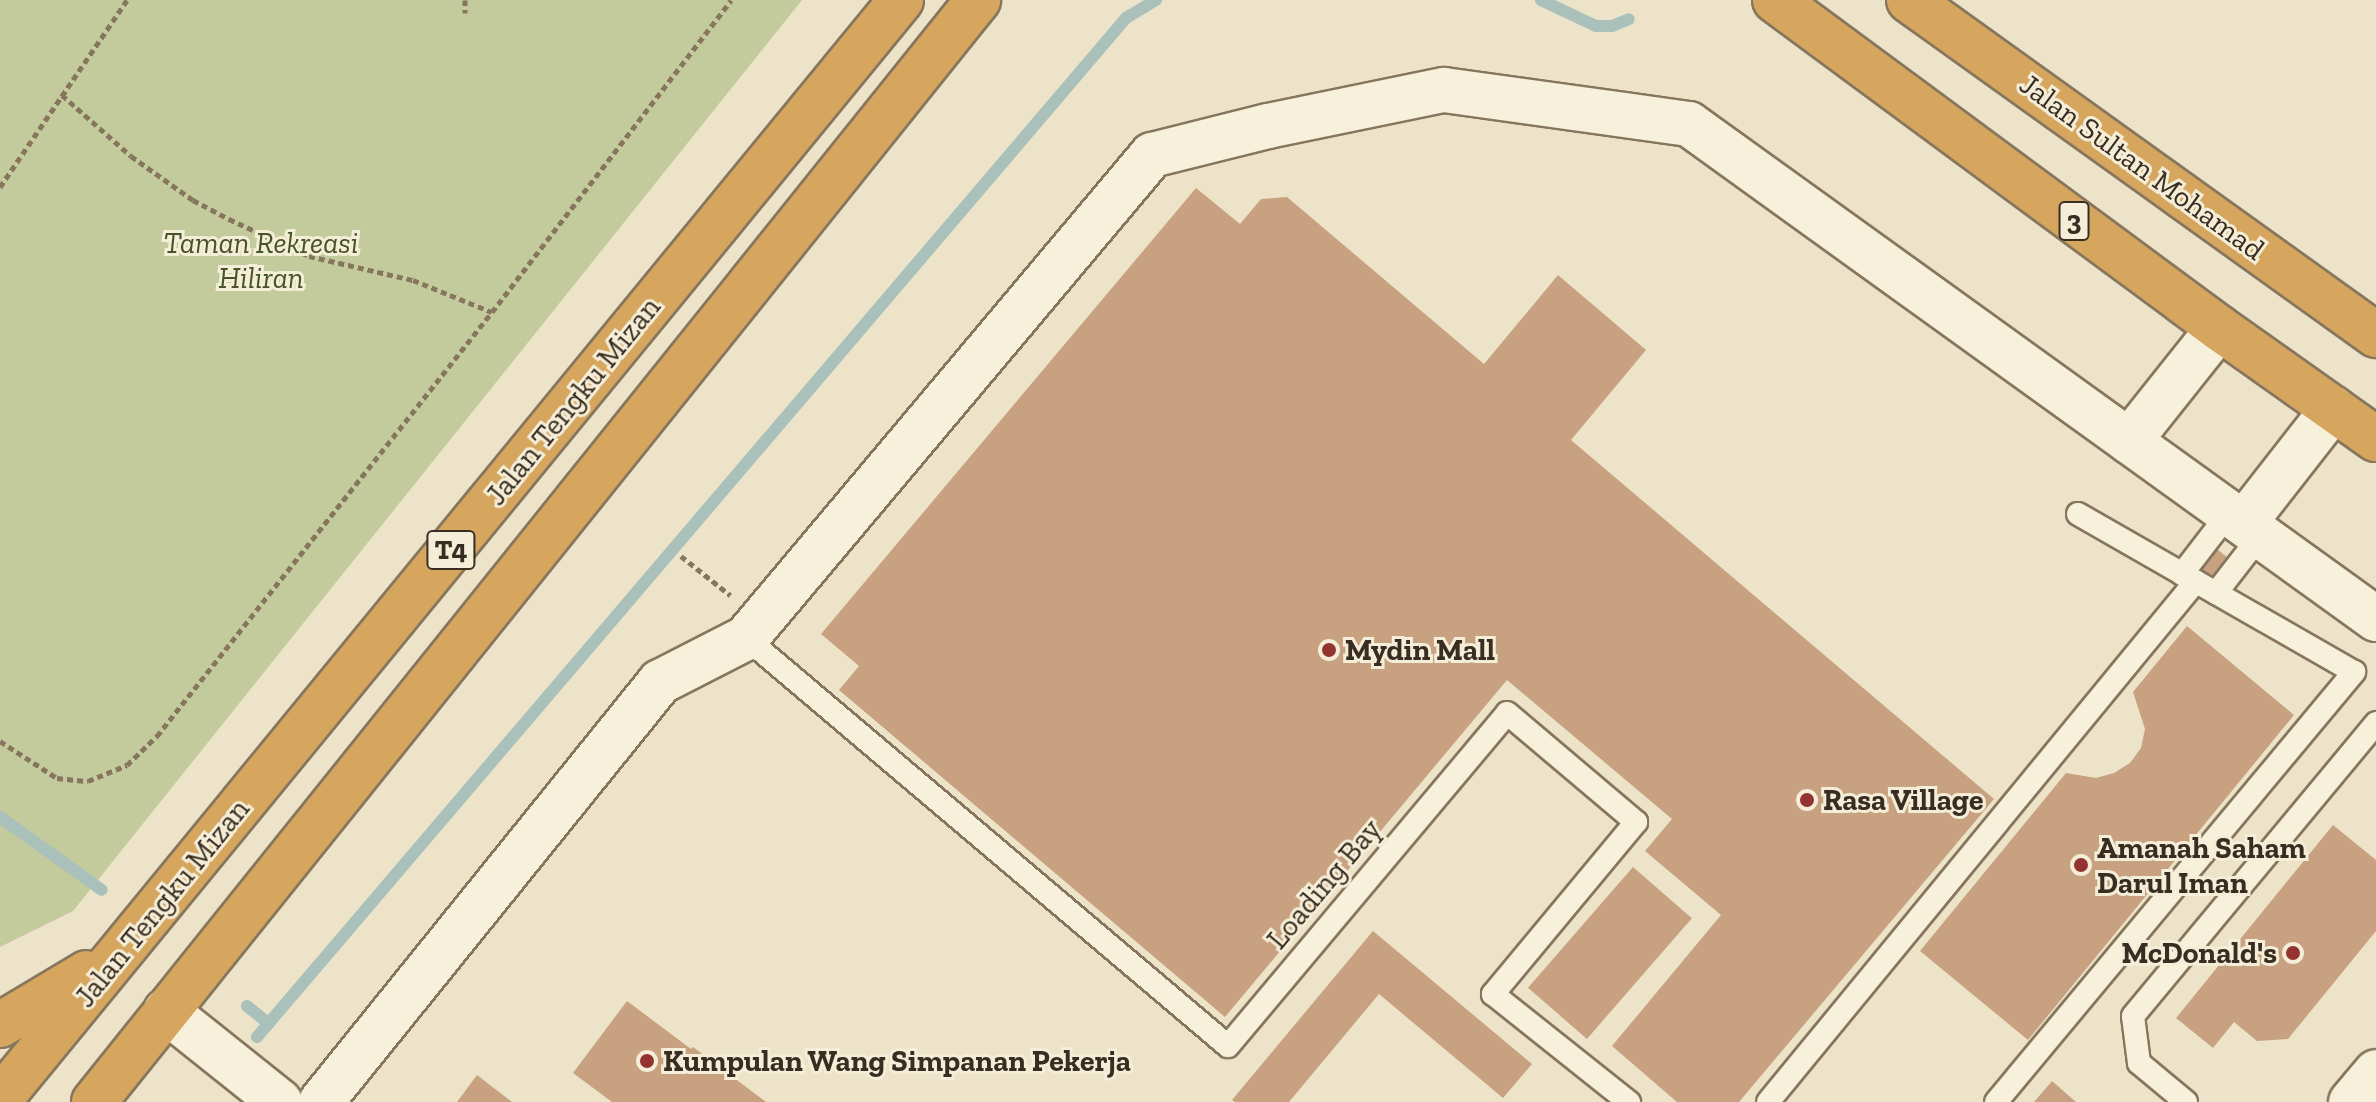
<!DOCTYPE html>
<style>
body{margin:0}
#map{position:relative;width:2376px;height:1102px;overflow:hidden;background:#ece3c8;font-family:"Zilla Slab",serif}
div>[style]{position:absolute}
.green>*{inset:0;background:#c3ca9c}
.stream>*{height:12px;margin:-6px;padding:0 6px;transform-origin:6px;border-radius:6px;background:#a9c1ba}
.building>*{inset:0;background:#c8a180;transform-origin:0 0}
.path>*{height:5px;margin-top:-2.5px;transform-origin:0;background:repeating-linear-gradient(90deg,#87765e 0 6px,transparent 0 10px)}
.roads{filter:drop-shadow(2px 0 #87765e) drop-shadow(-2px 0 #87765e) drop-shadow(0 2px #87765e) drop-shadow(0 -2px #87765e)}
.lane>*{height:22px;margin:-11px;padding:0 11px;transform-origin:11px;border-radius:11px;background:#f7f0db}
.street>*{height:44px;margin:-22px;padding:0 22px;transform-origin:22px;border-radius:22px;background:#f7f0db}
.highway>*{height:44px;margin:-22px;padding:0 22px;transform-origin:22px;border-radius:22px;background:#d6a65f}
.dots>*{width:22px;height:22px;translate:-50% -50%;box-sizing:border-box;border:4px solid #f4edd7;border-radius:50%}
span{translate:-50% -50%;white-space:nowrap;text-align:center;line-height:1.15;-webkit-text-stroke:6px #f4edd7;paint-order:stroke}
.shield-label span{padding:2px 6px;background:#f4edd7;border:2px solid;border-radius:6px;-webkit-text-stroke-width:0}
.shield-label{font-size:28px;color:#392d21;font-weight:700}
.street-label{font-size:30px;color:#392d21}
.park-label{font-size:30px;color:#475428;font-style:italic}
.poi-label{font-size:30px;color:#392d21;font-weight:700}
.left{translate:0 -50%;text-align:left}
.right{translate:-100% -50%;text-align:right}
</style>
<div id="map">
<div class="green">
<div style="clip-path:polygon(0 0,802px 0,73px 911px,0 947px)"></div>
</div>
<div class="stream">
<div style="left:1541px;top:0;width:61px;rotate:25.3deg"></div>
<div style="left:1596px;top:26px;width:16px"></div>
<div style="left:1612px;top:26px;width:18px;rotate:-22deg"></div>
<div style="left:0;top:817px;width:125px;rotate:35.6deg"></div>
<div style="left:247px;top:1006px;width:28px;rotate:39deg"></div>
<div style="left:257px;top:1037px;width:1339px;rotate:-49.54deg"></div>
<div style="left:1126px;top:18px;width:35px;rotate:-31deg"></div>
</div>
<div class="building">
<div style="clip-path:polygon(1196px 188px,1240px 224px,1261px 199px,1287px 197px,1484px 364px,1558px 275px,1646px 350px,1571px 440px,1994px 799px,1739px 1102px,1677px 1102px,1612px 1046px,1721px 915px,1645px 851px,1672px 819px,1507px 680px,1225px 1017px,839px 690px,859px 666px,821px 634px)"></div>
<div style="left:2213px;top:546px;width:23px;height:28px;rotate:38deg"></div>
<div style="clip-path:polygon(2187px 626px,2294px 715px,2028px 1040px,1920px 951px,2066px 773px,2096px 778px,2114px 773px,2130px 763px,2141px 748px,2145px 729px,2133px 692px)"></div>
<div style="clip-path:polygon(2333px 825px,2376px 860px,2376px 931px,2288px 1039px,2257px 1041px,2234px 1022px,2213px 1048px,2176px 1018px)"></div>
<div style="left:1633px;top:867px;width:78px;height:160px;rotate:41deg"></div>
<div style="clip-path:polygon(1373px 931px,1532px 1064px,1503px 1098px,1379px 994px,1289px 1102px,1235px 1102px,1232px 1100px)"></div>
<div style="clip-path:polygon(627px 1001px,691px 1049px,693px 1047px,766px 1102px,612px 1102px,573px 1073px)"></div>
<div style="clip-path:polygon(477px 1075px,512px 1102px,457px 1102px)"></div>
<div style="clip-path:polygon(2052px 1081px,2076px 1102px,2034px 1102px)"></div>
</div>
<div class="path">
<div style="left:465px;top:0;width:13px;rotate:90deg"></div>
<div style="left:62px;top:95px;width:92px;rotate:41.5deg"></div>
<div style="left:131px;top:156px;width:76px;rotate:35.4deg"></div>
<div style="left:193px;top:200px;width:41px;rotate:27.8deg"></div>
<div style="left:229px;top:219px;width:88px;rotate:24.8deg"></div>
<div style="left:309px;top:256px;width:107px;rotate:13deg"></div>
<div style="left:413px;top:280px;width:85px;rotate:22.1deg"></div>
<div style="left:0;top:187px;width:226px;rotate:-55.8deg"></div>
<div style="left:681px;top:556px;width:63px;rotate:38.5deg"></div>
<div style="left:0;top:741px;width:68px;rotate:33deg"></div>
<div style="left:57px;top:778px;width:31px;rotate:6deg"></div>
<div style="left:88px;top:781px;width:42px;rotate:-22.3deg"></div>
<div style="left:127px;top:765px;width:42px;rotate:-44deg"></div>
<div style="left:157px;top:736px;width:540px;rotate:-51.69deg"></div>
<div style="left:492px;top:312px;width:393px;rotate:-52.5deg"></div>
</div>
<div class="roads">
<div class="lane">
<div style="left:2182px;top:574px;width:77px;rotate:-52.4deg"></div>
<div style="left:2216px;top:593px;width:73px;rotate:-52.2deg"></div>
<div style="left:746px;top:638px;width:631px;rotate:40.25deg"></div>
<div style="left:1228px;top:1046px;width:434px;rotate:-50deg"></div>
<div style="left:1507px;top:713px;width:169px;rotate:40.2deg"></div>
<div style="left:1636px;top:822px;width:224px;rotate:129.7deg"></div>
<div style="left:1493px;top:994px;width:174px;rotate:38.5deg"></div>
<div style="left:1768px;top:1102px;width:674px;rotate:-50.6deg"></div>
<div style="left:1996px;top:1102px;width:560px;rotate:-50.22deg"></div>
<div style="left:2354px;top:672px;width:318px;rotate:-150.2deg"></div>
<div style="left:2186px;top:1102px;width:61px;rotate:-140.3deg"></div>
<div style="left:2139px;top:1063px;width:47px;rotate:-97.3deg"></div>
<div style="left:2133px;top:1016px;width:381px;rotate:-50.3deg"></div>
</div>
<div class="street">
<div style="left:2129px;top:441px;width:144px;rotate:-51.5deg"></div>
<div style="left:2244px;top:523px;width:145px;rotate:-52deg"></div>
<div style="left:166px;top:1011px;width:146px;rotate:38.6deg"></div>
<div style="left:321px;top:1102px;width:540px;rotate:-51.09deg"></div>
<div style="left:660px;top:682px;width:97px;rotate:-27.1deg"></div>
<div style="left:746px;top:638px;width:631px;rotate:-49.95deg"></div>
<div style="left:1152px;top:155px;width:120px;rotate:-14deg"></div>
<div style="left:1268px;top:126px;width:180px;rotate:-11.6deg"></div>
<div style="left:1444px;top:90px;width:247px;rotate:7.9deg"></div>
<div style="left:1689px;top:124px;width:847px;rotate:35.77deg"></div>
<div style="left:2351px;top:1102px;width:39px;rotate:-50deg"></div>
</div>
<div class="highway">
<div style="left:1775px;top:0;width:552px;rotate:36.45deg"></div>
<div style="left:2219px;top:328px;width:192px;rotate:35.3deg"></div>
<div style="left:1909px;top:0;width:575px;rotate:35.65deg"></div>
<div style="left:0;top:1025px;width:101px;rotate:-30.9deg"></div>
<div style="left:0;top:1099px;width:1421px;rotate:-50.65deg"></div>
<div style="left:94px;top:1102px;width:1413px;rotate:-51.26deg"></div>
</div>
</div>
<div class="dots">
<div style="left:1329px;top:650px;background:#933431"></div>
<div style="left:1807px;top:800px;background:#933431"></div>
<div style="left:2081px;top:865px;background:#933431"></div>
<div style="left:2293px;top:953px;background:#933431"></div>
<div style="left:647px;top:1061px;background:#933431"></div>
</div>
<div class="shield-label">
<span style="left:2074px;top:221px">3</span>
<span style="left:451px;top:550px">T4</span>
</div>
<div class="street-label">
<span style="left:2142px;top:167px;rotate:36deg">Jalan Sultan Mohamad</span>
<span style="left:573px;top:401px;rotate:-51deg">Jalan Tengku Mizan</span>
<span style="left:1324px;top:884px;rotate:-50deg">Loading Bay</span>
<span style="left:162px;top:903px;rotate:-51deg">Jalan Tengku Mizan</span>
</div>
<div class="park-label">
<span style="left:261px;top:260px">Taman Rekreasi<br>Hiliran</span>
</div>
<div class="poi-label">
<span class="left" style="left:1345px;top:650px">Mydin Mall</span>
<span class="left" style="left:1823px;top:800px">Rasa Village</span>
<span class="left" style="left:2097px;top:865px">Amanah Saham<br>Darul Iman</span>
<span class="right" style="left:2277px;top:953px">McDonald's</span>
<span class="left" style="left:663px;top:1061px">Kumpulan Wang Simpanan Pekerja</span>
</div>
</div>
